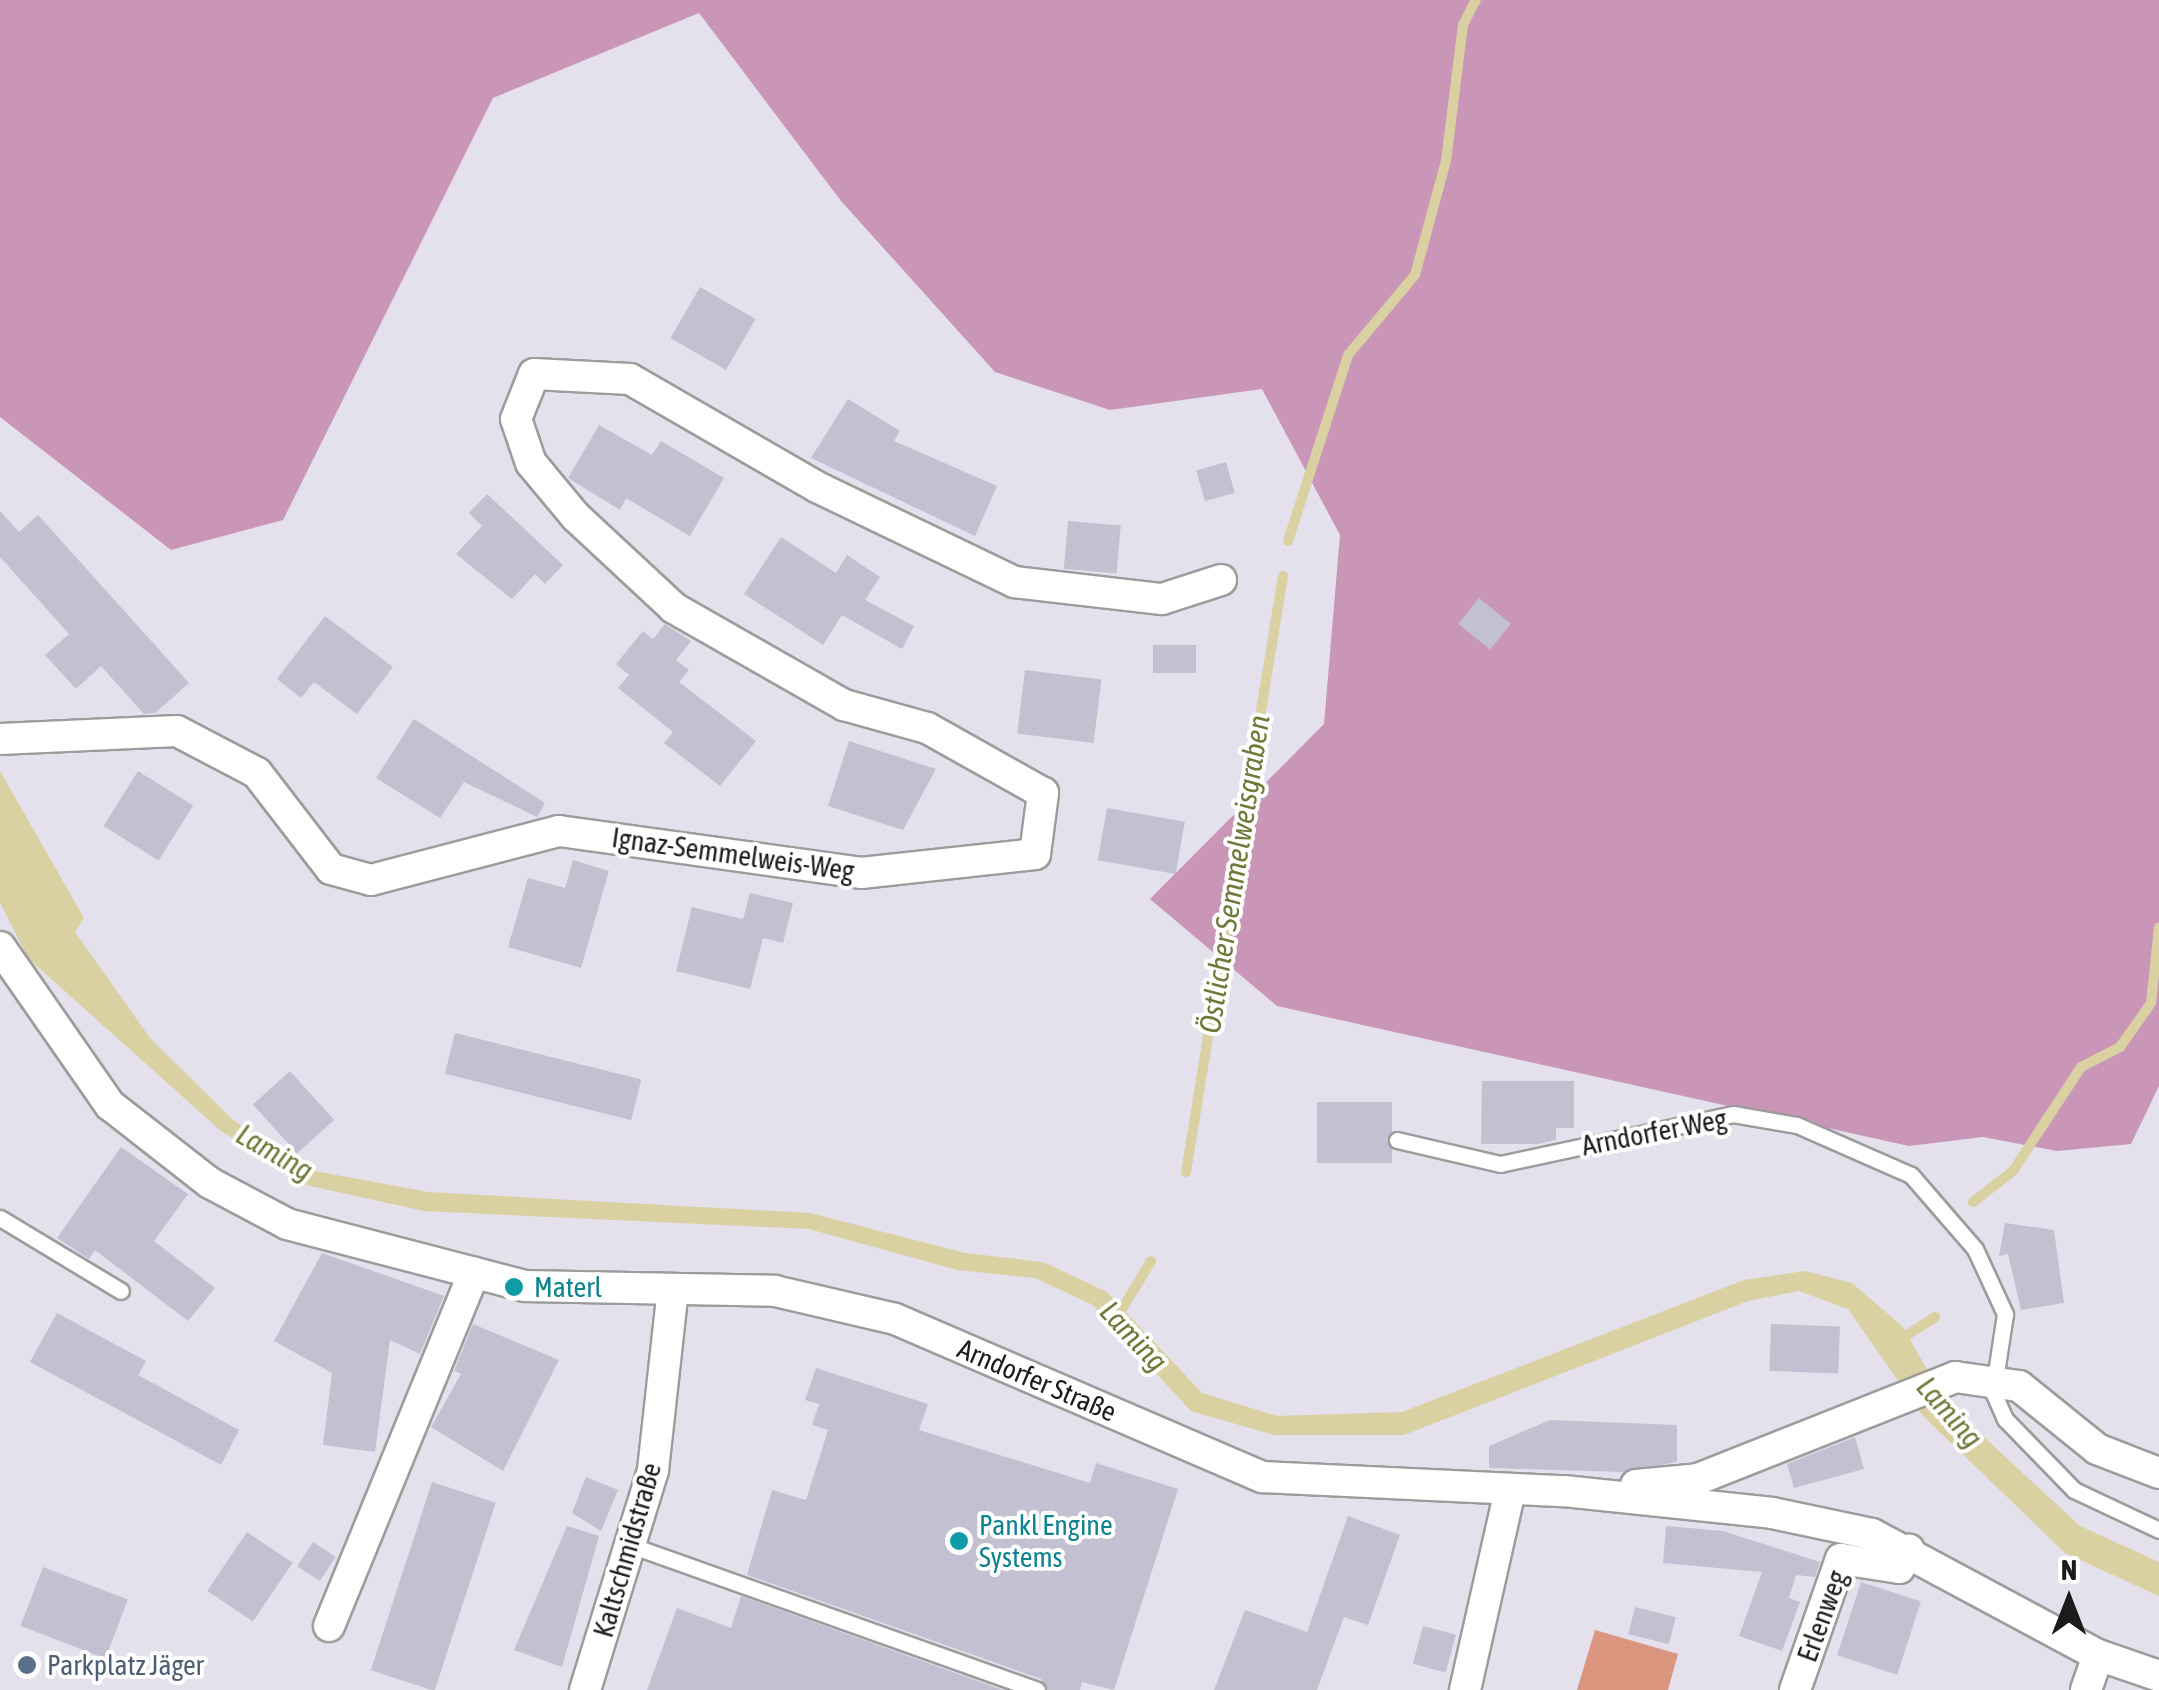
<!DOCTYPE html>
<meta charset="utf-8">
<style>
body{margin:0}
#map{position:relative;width:2159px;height:1690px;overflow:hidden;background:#e4e0ec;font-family:"Asap Condensed",sans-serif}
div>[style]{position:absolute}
.forest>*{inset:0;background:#ca96b8}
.pitch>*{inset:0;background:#da967f}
.water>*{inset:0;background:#d9d1a1}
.stream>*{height:10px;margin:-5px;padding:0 5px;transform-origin:5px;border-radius:5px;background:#d9d1a1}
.building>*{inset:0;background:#c2c1d2;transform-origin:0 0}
.roads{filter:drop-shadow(2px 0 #9c9c9c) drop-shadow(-2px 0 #9c9c9c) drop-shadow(0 2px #9c9c9c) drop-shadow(0 -2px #9c9c9c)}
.service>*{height:15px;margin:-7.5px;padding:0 7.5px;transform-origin:7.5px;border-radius:7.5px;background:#fff}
.minor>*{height:30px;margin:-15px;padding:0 15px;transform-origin:15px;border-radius:15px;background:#fff}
.dots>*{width:28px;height:28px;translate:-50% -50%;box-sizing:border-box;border:5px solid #fff;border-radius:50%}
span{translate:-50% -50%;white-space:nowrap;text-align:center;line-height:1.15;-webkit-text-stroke:8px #fff;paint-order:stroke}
.street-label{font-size:28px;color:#1b1b1b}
.culture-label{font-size:28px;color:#0d838f}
.left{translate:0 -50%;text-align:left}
.service-label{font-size:28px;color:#4e5e75}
.water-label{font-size:30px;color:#70793a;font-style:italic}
.north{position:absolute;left:2019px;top:1550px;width:100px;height:100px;-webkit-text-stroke:8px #fff;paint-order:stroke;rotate:0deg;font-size:28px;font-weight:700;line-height:40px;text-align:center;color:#1b1b1b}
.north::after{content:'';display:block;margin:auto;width:35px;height:45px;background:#1b1b1b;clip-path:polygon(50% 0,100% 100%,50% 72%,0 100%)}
</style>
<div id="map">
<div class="forest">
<div style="clip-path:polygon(0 0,2159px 0,2159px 1086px,2131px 1144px,2057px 1151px,1983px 1137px,1909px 1146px,1277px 1006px,1150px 899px,1324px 724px,1340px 535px,1262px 389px,1110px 410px,995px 372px,841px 201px,699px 13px,493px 98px,283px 520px,171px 550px,0 417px)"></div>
</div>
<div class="pitch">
<div style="clip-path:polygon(1595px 1630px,1678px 1654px,1668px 1690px,1577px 1690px)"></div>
</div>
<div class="water">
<div style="clip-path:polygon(0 771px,84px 918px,75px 932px,150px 1038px,234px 1121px,315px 1171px,428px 1192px,810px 1213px,965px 1253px,1043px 1262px,1107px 1292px,1202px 1393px,1277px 1416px,1402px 1412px,1744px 1280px,1805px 1271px,1852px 1283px,1903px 1327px,1944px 1400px,2080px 1526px,2159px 1562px,2159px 1596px,2065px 1553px,1922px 1415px,1848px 1309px,1799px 1291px,1748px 1301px,1404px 1435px,1274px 1435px,1191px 1411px,1093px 1305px,1035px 1278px,957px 1270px,809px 1229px,424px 1211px,306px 1185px,221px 1131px,29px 959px,0 903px)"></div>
</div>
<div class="stream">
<div style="left:1288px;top:541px;width:195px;rotate:-72.1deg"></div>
<div style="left:1348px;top:355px;width:104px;rotate:-50.1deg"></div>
<div style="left:1415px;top:275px;width:118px;rotate:-74.8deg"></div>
<div style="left:1446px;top:161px;width:137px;rotate:-82.9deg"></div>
<div style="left:1463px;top:25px;width:28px;rotate:-63deg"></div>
<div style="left:1186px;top:1172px;width:604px;rotate:-80.76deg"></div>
<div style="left:1973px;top:1202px;width:51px;rotate:-37.8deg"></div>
<div style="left:2013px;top:1171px;width:124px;rotate:-56.8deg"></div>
<div style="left:2081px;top:1067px;width:44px;rotate:-27.1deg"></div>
<div style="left:2120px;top:1047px;width:54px;rotate:-54.8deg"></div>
<div style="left:2151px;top:1003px;width:76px;rotate:-84deg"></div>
<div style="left:1118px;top:1316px;width:64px;rotate:-59deg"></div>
<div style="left:1898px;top:1341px;width:44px;rotate:-33deg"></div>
</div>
<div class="building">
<div style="left:700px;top:287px;width:64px;height:59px;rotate:30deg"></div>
<div style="clip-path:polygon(848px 399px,900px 431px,894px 441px,997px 486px,975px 536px,811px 458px)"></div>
<div style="clip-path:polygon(599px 425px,652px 455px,661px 441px,724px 478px,690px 536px,626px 498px,620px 510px,568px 478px)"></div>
<div style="left:1226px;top:462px;width:32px;height:31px;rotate:74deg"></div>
<div style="clip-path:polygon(487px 494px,563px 565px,545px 584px,535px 574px,512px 599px,456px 554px,482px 526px,469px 513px)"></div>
<div style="clip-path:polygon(0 511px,19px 532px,38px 515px,189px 683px,155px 713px,144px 714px,101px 666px,76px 689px,45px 655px,69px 634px,0 557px)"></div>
<div style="left:1068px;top:521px;width:53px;height:48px;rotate:5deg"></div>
<div style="clip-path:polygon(781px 537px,836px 573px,847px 555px,880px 577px,865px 600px,914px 626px,902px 649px,842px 615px,823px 645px,744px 594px)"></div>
<div style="left:1479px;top:598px;width:41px;height:33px;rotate:39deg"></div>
<div style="clip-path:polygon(325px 616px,393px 667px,357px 714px,314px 682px,301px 698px,277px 679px)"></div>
<div style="clip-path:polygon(665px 624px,691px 641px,676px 660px,689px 670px,679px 682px,756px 741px,720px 786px,664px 743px,673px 732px,618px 688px,629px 675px,616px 664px,643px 631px,653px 639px)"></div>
<div style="left:1153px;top:645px;width:43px;height:28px"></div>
<div style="left:1025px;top:670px;width:77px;height:64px;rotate:7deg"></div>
<div style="clip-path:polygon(414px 719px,545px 803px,537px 817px,464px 782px,440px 818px,376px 778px)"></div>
<div style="clip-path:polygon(849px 741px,936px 769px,903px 830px,828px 806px)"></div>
<div style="left:138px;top:771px;width:65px;height:65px;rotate:32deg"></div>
<div style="left:1107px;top:808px;width:79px;height:53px;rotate:10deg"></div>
<div style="clip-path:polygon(573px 860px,609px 871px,581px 968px,508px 947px,528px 878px,565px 888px)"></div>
<div style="clip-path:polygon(750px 893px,793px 903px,783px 943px,763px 938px,750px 989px,676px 971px,692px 907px,743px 919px)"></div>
<div style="left:455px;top:1033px;width:192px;height:42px;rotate:14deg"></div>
<div style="left:290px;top:1071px;width:66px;height:50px;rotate:48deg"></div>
<div style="clip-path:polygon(1482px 1081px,1574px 1081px,1574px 1128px,1556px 1128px,1556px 1140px,1538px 1144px,1481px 1144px)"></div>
<div style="left:1392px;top:1102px;width:61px;height:75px;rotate:90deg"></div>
<div style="clip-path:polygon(121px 1147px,188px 1194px,154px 1241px,215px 1288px,188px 1321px,95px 1250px,89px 1259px,57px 1238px)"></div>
<div style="clip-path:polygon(2005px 1223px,2054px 1230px,2064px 1303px,2021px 1310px,2008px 1254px,1999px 1256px)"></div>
<div style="clip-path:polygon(322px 1253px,444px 1296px,420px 1354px,390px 1340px,375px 1452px,323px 1445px,332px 1373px,274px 1341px)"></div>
<div style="clip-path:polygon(57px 1313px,146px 1361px,138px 1375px,239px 1430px,221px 1465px,30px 1362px)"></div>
<div style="clip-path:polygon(473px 1324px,559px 1360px,503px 1471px,431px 1427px,461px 1374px,454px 1371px)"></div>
<div style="left:1771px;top:1324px;width:69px;height:47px;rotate:2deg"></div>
<div style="clip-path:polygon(816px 1368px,928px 1404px,919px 1430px,1090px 1483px,1096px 1463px,1178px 1489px,1114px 1690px,1082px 1682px,1080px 1690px,1048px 1690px,1041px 1679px,747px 1575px,772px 1490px,806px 1500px,828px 1430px,812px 1425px,819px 1404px,805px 1400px)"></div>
<div style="clip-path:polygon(1550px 1420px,1677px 1425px,1677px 1462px,1623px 1472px,1489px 1468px,1489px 1446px)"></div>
<div style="clip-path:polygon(1855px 1437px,1864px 1469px,1794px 1488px,1787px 1464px)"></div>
<div style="clip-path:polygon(586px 1477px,618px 1490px,601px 1531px,572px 1513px)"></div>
<div style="left:432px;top:1482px;width:67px;height:198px;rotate:18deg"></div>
<div style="clip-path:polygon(1348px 1516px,1400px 1535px,1368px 1625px,1344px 1617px,1317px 1690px,1214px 1690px,1245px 1610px,1307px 1632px)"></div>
<div style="clip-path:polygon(567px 1526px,599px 1536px,562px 1667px,514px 1650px)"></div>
<div style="clip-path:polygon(1666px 1526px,1723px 1531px,1820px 1562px,1815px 1577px,1796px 1575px,1789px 1598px,1800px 1602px,1782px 1651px,1739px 1636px,1762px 1572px,1663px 1563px)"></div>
<div style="left:247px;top:1532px;width:55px;height:71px;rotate:34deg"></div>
<div style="left:313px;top:1542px;width:27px;height:29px;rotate:33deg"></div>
<div style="left:43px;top:1567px;width:91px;height:63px;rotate:21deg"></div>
<div style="left:1861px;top:1582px;width:63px;height:77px;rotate:18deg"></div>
<div style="clip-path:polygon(741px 1596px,1003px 1690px,647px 1690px,677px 1608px,731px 1628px)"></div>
<div style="left:1635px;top:1607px;width:42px;height:28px;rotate:14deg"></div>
<div style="left:1423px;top:1626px;width:34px;height:39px;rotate:15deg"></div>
</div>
<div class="roads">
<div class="service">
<div style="left:1397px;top:1140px;width:106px;rotate:13.1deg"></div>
<div style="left:1500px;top:1164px;width:238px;rotate:-12.1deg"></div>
<div style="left:1733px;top:1114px;width:65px;rotate:9.8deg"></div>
<div style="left:1797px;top:1125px;width:124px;rotate:23.7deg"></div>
<div style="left:1911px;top:1175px;width:98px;rotate:49.1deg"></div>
<div style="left:1975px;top:1249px;width:72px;rotate:65.2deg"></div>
<div style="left:2005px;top:1314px;width:79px;rotate:98.7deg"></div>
<div style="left:1993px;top:1392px;width:30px;rotate:66deg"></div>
<div style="left:2005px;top:1419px;width:99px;rotate:45.8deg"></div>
<div style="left:2074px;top:1490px;width:94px;rotate:25.2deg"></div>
<div style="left:0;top:1218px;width:141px;rotate:31.1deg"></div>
<div style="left:630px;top:1545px;width:432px;rotate:19.6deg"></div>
</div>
<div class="minor">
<div style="left:0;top:739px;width:177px;rotate:-2.6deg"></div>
<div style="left:177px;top:731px;width:90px;rotate:27.7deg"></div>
<div style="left:257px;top:773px;width:121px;rotate:52.4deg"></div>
<div style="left:331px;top:869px;width:41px;rotate:15.4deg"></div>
<div style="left:371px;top:880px;width:194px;rotate:-14.6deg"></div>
<div style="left:559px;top:831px;width:305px;rotate:7.9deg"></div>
<div style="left:861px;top:873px;width:175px;rotate:-6.2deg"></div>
<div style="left:1035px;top:854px;width:62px;rotate:-82.5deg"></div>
<div style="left:1043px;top:793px;width:133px;rotate:-150.7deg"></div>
<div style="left:927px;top:728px;width:86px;rotate:-164.5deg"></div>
<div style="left:844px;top:705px;width:196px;rotate:-150.3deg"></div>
<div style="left:674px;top:608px;width:134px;rotate:-137.1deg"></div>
<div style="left:576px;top:517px;width:70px;rotate:-129.8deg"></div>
<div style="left:531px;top:463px;width:46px;rotate:-108.8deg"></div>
<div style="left:516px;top:419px;width:48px;rotate:-68.2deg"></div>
<div style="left:534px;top:374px;width:96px;rotate:3deg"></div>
<div style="left:630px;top:379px;width:216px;rotate:30deg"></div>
<div style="left:817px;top:487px;width:219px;rotate:25.7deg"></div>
<div style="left:1014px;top:582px;width:149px;rotate:6.6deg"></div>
<div style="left:1162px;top:599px;width:62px;rotate:-17.9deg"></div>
<div style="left:0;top:947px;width:193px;rotate:55.2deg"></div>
<div style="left:110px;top:1105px;width:127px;rotate:38deg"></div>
<div style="left:210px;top:1183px;width:87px;rotate:28deg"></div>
<div style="left:287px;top:1224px;width:246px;rotate:14.6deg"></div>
<div style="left:525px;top:1286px;width:250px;rotate:1.1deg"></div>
<div style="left:775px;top:1291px;width:123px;rotate:13.1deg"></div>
<div style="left:895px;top:1319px;width:400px;rotate:23.3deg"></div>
<div style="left:1262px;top:1477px;width:302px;rotate:2.7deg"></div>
<div style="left:1564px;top:1491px;width:209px;rotate:6deg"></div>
<div style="left:1772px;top:1513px;width:102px;rotate:11.9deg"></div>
<div style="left:1872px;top:1534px;width:256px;rotate:28.2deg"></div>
<div style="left:2098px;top:1655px;width:65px;rotate:19deg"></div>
<div style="left:1636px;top:1485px;width:62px;rotate:-5.5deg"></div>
<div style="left:1698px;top:1479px;width:277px;rotate:-21.6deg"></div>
<div style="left:1955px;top:1377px;width:65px;rotate:8deg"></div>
<div style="left:2019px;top:1386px;width:100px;rotate:38.9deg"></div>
<div style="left:2097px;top:1449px;width:66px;rotate:21.2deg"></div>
<div style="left:329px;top:1626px;width:382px;rotate:-67.7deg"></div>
<div style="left:585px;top:1690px;width:230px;rotate:-72.8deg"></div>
<div style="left:653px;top:1470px;width:182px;rotate:-83.7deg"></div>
<div style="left:1465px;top:1690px;width:204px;rotate:-77.3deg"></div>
<div style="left:1795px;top:1690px;width:139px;rotate:-70.7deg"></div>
<div style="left:1841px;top:1559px;width:59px;rotate:8.8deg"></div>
<div style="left:1899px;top:1568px;width:21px;rotate:-62deg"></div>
<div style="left:2086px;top:1690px;width:37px;rotate:-71deg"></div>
</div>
</div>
<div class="dots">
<div style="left:514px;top:1287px;background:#0f9aa8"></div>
<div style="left:959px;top:1541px;background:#0f9aa8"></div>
<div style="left:27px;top:1665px;background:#5c6f8a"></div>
</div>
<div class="street-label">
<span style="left:733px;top:854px;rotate:8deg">Ignaz-Semmelweis-Weg</span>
<span style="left:1654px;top:1132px;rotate:-11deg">Arndorfer Weg</span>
<span style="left:1037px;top:1380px;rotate:23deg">Arndorfer Straße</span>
<span style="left:627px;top:1550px;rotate:-74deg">Kaltschmidstraße</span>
<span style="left:1822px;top:1616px;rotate:-70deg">Erlenweg</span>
</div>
<div class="culture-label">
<span class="left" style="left:534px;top:1287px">Materl</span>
<span class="left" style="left:979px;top:1541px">Pankl Engine<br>Systems</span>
</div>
<div class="service-label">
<span class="left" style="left:47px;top:1665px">Parkplatz Jäger</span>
</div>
<div class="water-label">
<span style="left:1234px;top:874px;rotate:-81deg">Östlicher Semmelweisgraben</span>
<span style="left:275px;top:1152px;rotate:30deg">Laming</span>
<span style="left:1134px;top:1336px;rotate:47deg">Laming</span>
<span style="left:1950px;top:1412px;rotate:49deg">Laming</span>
</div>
<div class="north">N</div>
</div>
